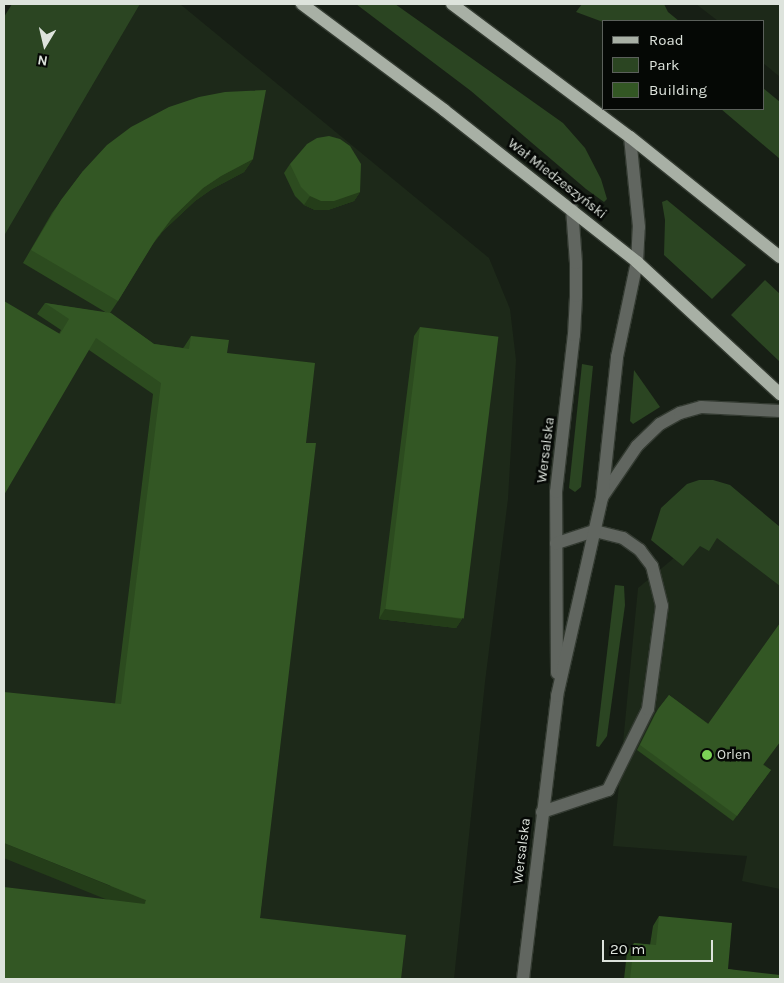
<!DOCTYPE html>
<meta charset="utf-8">
<style>
body{margin:0}
#map{position:relative;width:784px;height:983px;overflow:hidden;background:#171f15;font-family:Karla,sans-serif}
div>[style]{position:absolute}
.built>*{inset:0;background:#1d2919}
.green>*{inset:0;background:#2b4522}
.roads{filter:drop-shadow(1px 0 #333a31) drop-shadow(-1px 0 #333a31) drop-shadow(0 1px #333a31) drop-shadow(0 -1px #333a31)}
.minor>*{height:12px;margin:-6px;padding:0 6px;transform-origin:6px;border-radius:6px;background:#616660}
.major>*{height:12px;margin:-6px;padding:0 6px;transform-origin:6px;border-radius:6px;background:#a8b0a5}
.wall>*{inset:0;background:#2c4b1f}
.shaded-wall>*{inset:0;background:#243d19;transform-origin:0 0}
.building>*{inset:0;background:#335724;transform-origin:0 0}
.dots>*{width:14px;height:14px;translate:-50% -50%;box-sizing:border-box;border:2px solid #050805;border-radius:50%}
span{translate:-50% -50%;white-space:nowrap;text-align:center;line-height:1.15;-webkit-text-stroke:5px #050805;paint-order:stroke}
.street-label{font-size:14px;color:#dde3dc}
.poi-label{font-size:14px;color:#dde3dc}
.left{translate:0 -50%;text-align:left}
.frame{position:absolute;inset:0;border:5px solid #dde3dc;pointer-events:none}
.legend{position:absolute;left:602px;top:20px;width:162px;height:90px;box-sizing:border-box;background:#050805;border:1px solid #5b605b;margin:0;padding:6px 9px;list-style:none;font-size:15px;color:#dde3dc}
.legend li{display:flex;align-items:center;gap:10px;height:25px}
.legend b{width:25px;border:1px solid #5b605b}
.north{position:absolute;left:20px;top:20px;width:50px;height:50px;-webkit-text-stroke:4px #050805;paint-order:stroke;rotate:189deg;font-size:14px;font-weight:700;line-height:20px;text-align:center;color:#dde3dc}
.north::after{content:'';display:block;margin:auto;width:18px;height:22px;background:#dde3dc;clip-path:polygon(50% 0,100% 100%,50% 72%,0 100%)}
.scale{position:absolute;left:602px;top:940px;width:111px;height:22px;box-sizing:border-box;border:2px solid #dde3dc;border-top:0;padding-left:6px;font-size:15px;line-height:18px;white-space:nowrap;color:#dde3dc;-webkit-text-stroke:4px #050805;paint-order:stroke}
</style>
<div id="map">
<div class="built">
<div style="clip-path:polygon(140px 4px,180px 4px,489px 258px,510px 309px,516px 360px,508px 499px,485px 682px,454px 979px,4px 979px,4px 236px)"></div>
<div style="clip-path:polygon(696px 4px,780px 4px,780px 77px,763px 63px,763px 21px,718px 21px)"></div>
<div style="clip-path:polygon(711px 527px,780px 579px,780px 889px,742px 881px,747px 856px,613px 846px,638px 588px)"></div>
</div>
<div class="green">
<div style="clip-path:polygon(12px 4px,140px 4px,4px 236px,4px 17px)"></div>
<div style="clip-path:polygon(356px 4px,395px 4px,563px 123px,585px 148px,601px 179px,607px 199px,604px 202px,586px 189px,471px 91px)"></div>
<div style="clip-path:polygon(582px 4px,664px 4px,668px 12px,679px 21px,603px 22px,576px 12px)"></div>
<div style="clip-path:polygon(763px 88px,780px 102px,780px 159px,721px 109px,763px 109px)"></div>
<div style="clip-path:polygon(667px 200px,746px 265px,712px 299px,664px 255px,665px 220px,662px 202px)"></div>
<div style="clip-path:polygon(765px 280px,780px 294px,780px 362px,731px 315px)"></div>
<div style="clip-path:polygon(582px 364px,593px 366px,581px 487px,575px 492px,569px 488px)"></div>
<div style="clip-path:polygon(634px 370px,660px 407px,633px 424px,630px 421px)"></div>
<div style="clip-path:polygon(699px 480px,713px 480px,730px 485px,780px 527px,780px 586px,717px 538px,709px 551px,700px 546px,683px 566px,651px 540px,661px 508px,687px 484px)"></div>
<div style="clip-path:polygon(615px 585px,624px 586px,625px 605px,607px 736px,599px 747px,596px 746px)"></div>
</div>
<div class="roads">
<div class="minor">
<div style="left:603px;top:496px;width:60px;rotate:-55.8deg"></div>
<div style="left:637px;top:446px;width:32px;rotate:-44deg"></div>
<div style="left:660px;top:424px;width:23px;rotate:-29deg"></div>
<div style="left:680px;top:413px;width:22px;rotate:-16deg"></div>
<div style="left:701px;top:407px;width:79px;rotate:2.9deg"></div>
<div style="left:557px;top:673px;width:181px;rotate:-90.3deg"></div>
<div style="left:556px;top:492px;width:158px;rotate:-83.5deg"></div>
<div style="left:574px;top:335px;width:39px;rotate:-87deg"></div>
<div style="left:576px;top:296px;width:33px;rotate:-90deg"></div>
<div style="left:576px;top:263px;width:54px;rotate:-94.2deg"></div>
<div style="left:542px;top:812px;width:70px;rotate:-18.4deg"></div>
<div style="left:608px;top:790px;width:90px;rotate:-63.7deg"></div>
<div style="left:648px;top:709px;width:104px;rotate:-82.3deg"></div>
<div style="left:662px;top:606px;width:41px;rotate:-104deg"></div>
<div style="left:652px;top:566px;width:20px;rotate:-127deg"></div>
<div style="left:640px;top:550px;width:21px;rotate:-145deg"></div>
<div style="left:623px;top:538px;width:30px;rotate:-166deg"></div>
<div style="left:594px;top:531px;width:40px;rotate:162deg"></div>
<div style="left:523px;top:979px;width:285px;rotate:-83.1deg"></div>
<div style="left:557px;top:696px;width:203px;rotate:-77.2deg"></div>
<div style="left:602px;top:498px;width:142px;rotate:-83.9deg"></div>
<div style="left:617px;top:357px;width:97px;rotate:-78.1deg"></div>
<div style="left:637px;top:262px;width:35px;rotate:-87deg"></div>
<div style="left:639px;top:227px;width:90px;rotate:-95.7deg"></div>
</div>
<div class="major">
<div style="left:302px;top:4px;width:177px;rotate:36.7deg"></div>
<div style="left:444px;top:110px;width:246px;rotate:38.2deg"></div>
<div style="left:637px;top:262px;width:195px;rotate:42.7deg"></div>
<div style="left:452px;top:4px;width:222px;rotate:36.8deg"></div>
<div style="left:630px;top:137px;width:192px;rotate:38.7deg"></div>
</div>
</div>
<div class="wall">
<div style="clip-path:polygon(253px 159px,244px 172px,212px 189px,195px 201px,163px 231px,152px 245px,118px 301px,110px 313px,154px 344px,183px 348px,184px 347px,191px 336px,227px 353px,306px 443px,260px 918px,110px 900px,115px 704px,153px 394px,89px 350px,59px 334px,61px 330px,37px 314px,45px 303px,107px 313px,23px 263px,52px 213px,83px 171px)"></div>
<div style="clip-path:polygon(290px 164px,360px 192px,354px 201px,328px 210px,315px 210px,304px 205px,295px 196px,284px 173px)"></div>
<div style="clip-path:polygon(420px 327px,462px 619px,456px 628px,379px 619px,414px 336px)"></div>
<div style="clip-path:polygon(669px 695px,771px 770px,733px 821px,637px 750px,655px 714px)"></div>
<div style="clip-path:polygon(659px 916px,728px 969px,780px 979px,624px 979px,627px 952px,634px 943px,650px 945px,653px 926px)"></div>
</div>
<div class="shaded-wall">
<div style="clip-path:polygon(253px 159px,244px 172px,212px 189px,195px 201px,163px 231px,147px 252px,172px 218px,203px 188px,221px 176px)"></div>
<div style="clip-path:polygon(360px 192px,354px 201px,328px 210px,315px 210px,304px 205px,310px 196px)"></div>
<div style="clip-path:polygon(385px 609px,462px 619px,456px 628px,379px 619px)"></div>
<div style="left:4px;top:843px;width:153px;height:14px;rotate:22deg"></div>
</div>
<div class="building">
<div style="clip-path:polygon(266px 90px,253px 159px,221px 176px,203px 188px,172px 218px,156px 239px,118px 301px,31px 250px,61px 200px,83px 171px,107px 145px,131px 127px,169px 107px,199px 97px,225px 92px)"></div>
<div style="clip-path:polygon(329px 136px,340px 139px,350px 146px,361px 164px,360px 192px,334px 201px,321px 201px,310px 196px,301px 187px,290px 164px,307px 144px,317px 138px)"></div>
<div style="clip-path:polygon(4px 301px,60px 334px,69px 319px,45px 303px,111px 313px,154px 344px,189px 349px,191px 336px,229px 340px,227px 353px,315px 363px,306px 443px,316px 443px,260px 918px,406px 935px,401px 979px,4px 979px,4px 887px,145px 904px,146px 900px,4px 843px,4px 692px,121px 704px,161px 383px,96px 338px,4px 495px)"></div>
<div style="left:420px;top:327px;width:79px;height:284px;rotate:7deg"></div>
<div style="clip-path:polygon(780px 623px,780px 742px,763px 765px,771px 770px,737px 816px,640px 745px,658px 709px,669px 695px,708px 724px)"></div>
<div style="clip-path:polygon(659px 916px,732px 923px,728px 969px,780px 975px,780px 979px,630px 979px,634px 943px,656px 945px)"></div>
</div>
<div class="dots">
<div style="left:707px;top:755px;background:#7bd156"></div>
</div>
<div class="street-label">
<span style="left:557px;top:179px;rotate:38deg">Wał Miedzeszyński</span>
<span style="left:546px;top:450px;rotate:-83deg">Wersalska</span>
<span style="left:522px;top:851px;rotate:-83deg">Wersalska</span>
</div>
<div class="poi-label">
<span class="left" style="left:717px;top:755px">Orlen</span>
</div>
<div class="frame"></div>
<ul class="legend">
<li><b style="height:6px;background:#a8b0a5"></b>Road</li>
<li><b style="height:14px;background:#2b4522"></b>Park</li>
<li><b style="height:14px;background:#335724"></b>Building</li>
</ul>
<div class="north">N</div>
<div class="scale">20 m</div>
</div>
